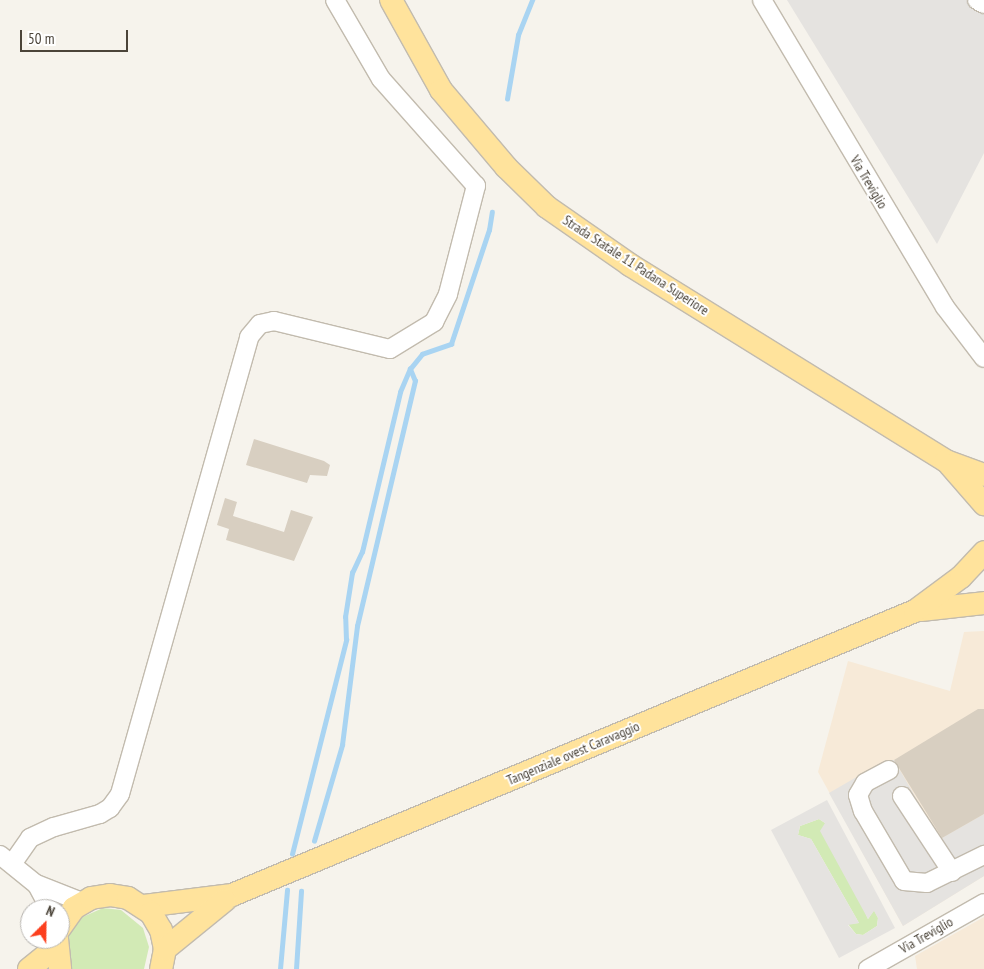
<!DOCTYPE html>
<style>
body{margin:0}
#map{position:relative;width:984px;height:969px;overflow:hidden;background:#f6f3ec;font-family:"PT Sans Narrow",sans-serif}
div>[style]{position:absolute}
.commercial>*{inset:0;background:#f7ead8}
.green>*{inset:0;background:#d2eab5}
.parking>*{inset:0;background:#e5e3e0}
.stream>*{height:4.5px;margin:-2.25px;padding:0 2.25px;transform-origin:2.25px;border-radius:2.25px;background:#a9d4f2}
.building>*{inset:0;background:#d8cfc1}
.roads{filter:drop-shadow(1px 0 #c2bbae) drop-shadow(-1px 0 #c2bbae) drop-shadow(0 1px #c2bbae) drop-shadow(0 -1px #c2bbae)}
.minor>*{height:18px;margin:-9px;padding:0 9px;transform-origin:9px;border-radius:9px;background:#fff}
.major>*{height:22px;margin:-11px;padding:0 11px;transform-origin:11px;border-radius:11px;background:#ffe39c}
span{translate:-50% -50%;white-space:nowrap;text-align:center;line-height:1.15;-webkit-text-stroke:4px #fff;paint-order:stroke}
.street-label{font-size:14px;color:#4b4439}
.north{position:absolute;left:20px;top:899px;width:50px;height:50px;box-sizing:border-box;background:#fff;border:1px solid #b7b4b0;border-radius:50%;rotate:23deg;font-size:14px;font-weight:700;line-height:20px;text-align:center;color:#4b4439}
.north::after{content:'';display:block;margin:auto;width:18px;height:22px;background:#fc3f1d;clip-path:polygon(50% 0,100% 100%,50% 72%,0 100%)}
.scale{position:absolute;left:20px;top:30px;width:108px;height:22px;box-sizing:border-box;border:2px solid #4b4439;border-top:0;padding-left:6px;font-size:15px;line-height:18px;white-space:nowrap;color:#4b4439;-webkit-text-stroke:4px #fff;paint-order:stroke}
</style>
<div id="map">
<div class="commercial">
<div style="clip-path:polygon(984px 631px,984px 876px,903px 926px,818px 772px,848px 661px,950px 691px,964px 632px)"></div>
<div style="clip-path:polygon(984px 917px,984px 969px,917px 969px,915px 956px)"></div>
</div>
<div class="green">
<div style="clip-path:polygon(819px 819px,825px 823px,868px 919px,874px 910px,878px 918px,877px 926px,863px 935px,856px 934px,848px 924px,859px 923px,811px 839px,798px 835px,800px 826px)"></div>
<div style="clip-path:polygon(103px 908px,121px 910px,143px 928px,149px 947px,144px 969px,70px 969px,68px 934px,78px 919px)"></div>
</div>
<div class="parking">
<div style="clip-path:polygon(787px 0,984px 0,984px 153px,937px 244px)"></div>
<div style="clip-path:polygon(886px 760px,894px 760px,940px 839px,984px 814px,984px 876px,903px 926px,829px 793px)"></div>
<div style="clip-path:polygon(evenodd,827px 800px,895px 928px,839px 958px,771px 830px,827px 800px,819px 819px,825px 823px,820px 831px,868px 919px,874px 911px,878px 918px,877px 926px,863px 935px,856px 934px,848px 925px,859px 923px,811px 839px,798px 835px,800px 826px,819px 819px)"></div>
</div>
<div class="stream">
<div style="left:507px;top:99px;width:65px;rotate:-80.2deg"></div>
<div style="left:518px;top:35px;width:38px;rotate:-68deg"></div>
<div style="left:314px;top:841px;width:100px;rotate:-73.7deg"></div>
<div style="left:342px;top:745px;width:120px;rotate:-82.8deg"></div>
<div style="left:357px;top:626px;width:252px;rotate:-76.7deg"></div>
<div style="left:415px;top:381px;width:13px;rotate:-113deg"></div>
<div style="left:410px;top:369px;width:19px;rotate:-51deg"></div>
<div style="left:422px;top:354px;width:31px;rotate:-19deg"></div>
<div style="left:451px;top:344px;width:120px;rotate:-71.6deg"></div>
<div style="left:489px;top:230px;width:18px;rotate:-81deg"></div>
<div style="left:292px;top:854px;width:221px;rotate:-75.8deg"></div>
<div style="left:346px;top:640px;width:23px;rotate:-92deg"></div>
<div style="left:345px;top:617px;width:45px;rotate:-81deg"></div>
<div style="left:352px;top:573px;width:23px;rotate:-65deg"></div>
<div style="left:362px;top:552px;width:164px;rotate:-76.6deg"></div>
<div style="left:400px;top:392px;width:25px;rotate:-67deg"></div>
<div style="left:280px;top:969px;width:79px;rotate:-84.9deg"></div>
<div style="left:296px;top:969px;width:78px;rotate:-86.3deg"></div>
</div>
<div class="building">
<div style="clip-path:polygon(254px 439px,324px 461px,330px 465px,327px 476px,310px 475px,307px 483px,246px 465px)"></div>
<div style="clip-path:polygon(225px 498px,237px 502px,233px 516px,284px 532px,291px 510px,313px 517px,294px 561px,226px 540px,229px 529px,217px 525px)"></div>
<div style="clip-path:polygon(978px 709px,984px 709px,984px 814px,942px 838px,894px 760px)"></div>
</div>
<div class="roads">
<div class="minor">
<div style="left:762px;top:0;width:357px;rotate:59.2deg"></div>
<div style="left:945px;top:307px;width:64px;rotate:52.6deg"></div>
<div style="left:977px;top:0;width:8px;rotate:30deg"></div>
<div style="left:889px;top:770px;width:27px;rotate:152deg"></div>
<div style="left:865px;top:783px;width:14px;rotate:120deg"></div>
<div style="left:858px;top:795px;width:17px;rotate:73deg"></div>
<div style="left:863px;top:811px;width:81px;rotate:59.6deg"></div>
<div style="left:904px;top:881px;width:23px;rotate:5deg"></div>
<div style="left:927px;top:883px;width:64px;rotate:-26.2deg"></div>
<div style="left:902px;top:796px;width:91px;rotate:56.7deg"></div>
<div style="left:0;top:855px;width:46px;rotate:38.9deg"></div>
<div style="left:36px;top:884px;width:49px;rotate:21.4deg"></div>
<div style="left:12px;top:864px;width:32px;rotate:-55deg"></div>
<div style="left:30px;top:838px;width:26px;rotate:-25deg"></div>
<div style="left:54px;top:827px;width:48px;rotate:-15.8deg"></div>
<div style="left:100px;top:814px;width:12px;rotate:-31deg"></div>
<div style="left:110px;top:808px;width:17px;rotate:-54deg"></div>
<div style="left:120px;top:794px;width:475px;rotate:-74.2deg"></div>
<div style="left:249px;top:337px;width:17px;rotate:-50deg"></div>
<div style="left:260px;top:324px;width:14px;rotate:-12deg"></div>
<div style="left:274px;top:321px;width:119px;rotate:13.6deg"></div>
<div style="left:390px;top:349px;width:52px;rotate:-31.5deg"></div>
<div style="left:434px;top:322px;width:31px;rotate:-63deg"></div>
<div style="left:448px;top:294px;width:112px;rotate:-75.5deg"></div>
<div style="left:476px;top:186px;width:143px;rotate:-131.6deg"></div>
<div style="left:381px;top:79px;width:91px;rotate:-120.2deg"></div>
<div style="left:37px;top:885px;width:27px;rotate:62deg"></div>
<div style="left:868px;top:969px;width:133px;rotate:-29.6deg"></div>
</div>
<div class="major">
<div style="left:391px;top:0;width:103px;rotate:60.9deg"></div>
<div style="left:441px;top:90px;width:101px;rotate:49.8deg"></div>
<div style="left:506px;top:167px;width:57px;rotate:44.3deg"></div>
<div style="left:547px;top:207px;width:101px;rotate:34.9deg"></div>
<div style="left:630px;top:265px;width:372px;rotate:31.8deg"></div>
<div style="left:946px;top:461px;width:40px;rotate:20.2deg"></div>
<div style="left:950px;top:465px;width:52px;rotate:48.9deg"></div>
<div style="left:921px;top:610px;width:63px;rotate:-6.3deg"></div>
<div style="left:144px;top:906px;width:89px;rotate:-7.1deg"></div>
<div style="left:232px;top:895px;width:740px;rotate:-22.58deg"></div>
<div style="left:915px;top:611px;width:57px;rotate:-36.5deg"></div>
<div style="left:961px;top:577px;width:34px;rotate:-47deg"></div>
<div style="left:60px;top:928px;width:24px;rotate:-55deg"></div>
<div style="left:74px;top:908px;width:20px;rotate:-30deg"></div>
<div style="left:91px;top:898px;width:19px;rotate:-9deg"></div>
<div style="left:110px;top:895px;width:18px;rotate:9deg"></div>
<div style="left:128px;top:898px;width:27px;rotate:33deg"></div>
<div style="left:151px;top:913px;width:20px;rotate:60deg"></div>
<div style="left:161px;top:930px;width:19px;rotate:78deg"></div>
<div style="left:165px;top:949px;width:20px;rotate:101deg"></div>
<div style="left:57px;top:939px;width:30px;rotate:84deg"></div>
<div style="left:165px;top:949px;width:77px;rotate:-39.2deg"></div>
<div style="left:29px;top:969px;width:35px;rotate:-39deg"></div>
</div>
</div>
<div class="street-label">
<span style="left:869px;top:182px;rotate:59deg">Via Treviglio</span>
<span style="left:636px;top:265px;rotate:33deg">Strada Statale 11 Padana Superiore</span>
<span style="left:573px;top:753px;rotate:-23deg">Tangenziale ovest Caravaggio</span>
<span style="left:926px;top:935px;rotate:-30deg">Via Treviglio</span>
</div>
<div class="north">N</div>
<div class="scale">50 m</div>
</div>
